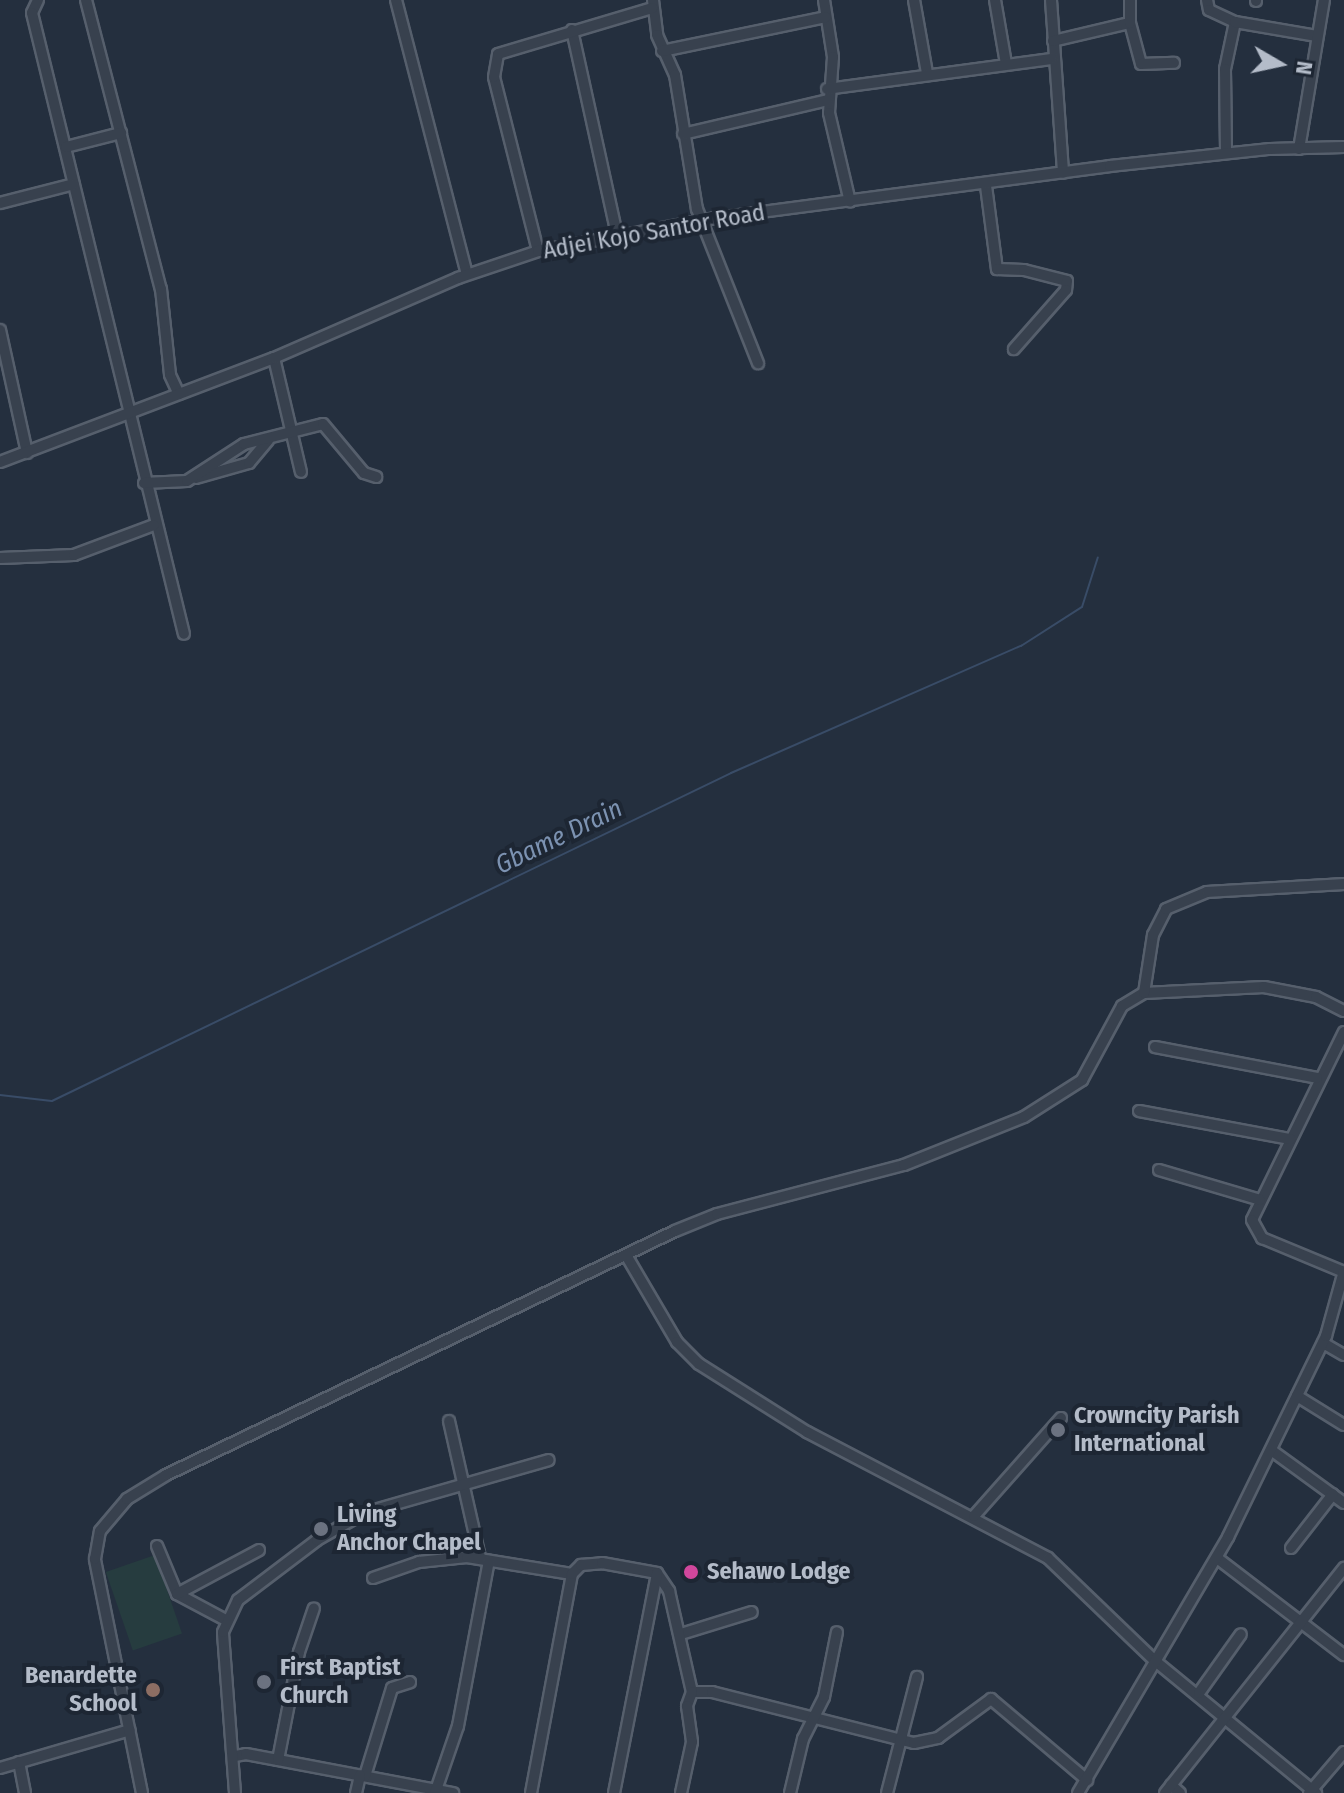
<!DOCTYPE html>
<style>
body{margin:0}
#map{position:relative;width:1344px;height:1793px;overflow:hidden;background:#242f3e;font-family:"Fira Sans Condensed",sans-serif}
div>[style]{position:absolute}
.green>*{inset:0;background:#263c3f;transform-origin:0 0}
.stream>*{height:2px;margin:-1px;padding:0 1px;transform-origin:1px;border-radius:1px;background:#394c67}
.roads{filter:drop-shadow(2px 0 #565f6c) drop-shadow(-2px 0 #565f6c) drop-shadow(0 2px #565f6c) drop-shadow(0 -2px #565f6c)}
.minor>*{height:10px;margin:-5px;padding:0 5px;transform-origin:5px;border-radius:5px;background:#38414e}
.dots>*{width:22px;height:22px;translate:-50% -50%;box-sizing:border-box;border:4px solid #1d2633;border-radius:50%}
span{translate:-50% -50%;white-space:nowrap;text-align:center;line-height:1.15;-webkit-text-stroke:8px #1d2633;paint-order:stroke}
.street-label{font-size:24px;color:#b4bcc9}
.poi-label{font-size:24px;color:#b4bcc9;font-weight:700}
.left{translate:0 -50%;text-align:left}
.right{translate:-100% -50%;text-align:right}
.water-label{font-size:26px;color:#7c92b1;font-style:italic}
.north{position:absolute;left:1240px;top:24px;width:80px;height:80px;-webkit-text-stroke:6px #1d2633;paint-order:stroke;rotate:99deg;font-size:22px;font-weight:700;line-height:32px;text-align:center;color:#b4bcc9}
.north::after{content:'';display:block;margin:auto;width:28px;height:36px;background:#b4bcc9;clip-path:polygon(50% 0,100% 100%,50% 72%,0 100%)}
</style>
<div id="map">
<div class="green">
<div style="left:155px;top:1555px;width:83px;height:52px;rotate:71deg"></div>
</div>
<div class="stream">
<div style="left:0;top:1095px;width:52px;rotate:6.6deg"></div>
<div style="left:52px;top:1101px;width:754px;rotate:-25.78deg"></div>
<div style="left:731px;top:773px;width:317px;rotate:-23.7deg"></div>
<div style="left:1021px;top:646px;width:72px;rotate:-32.6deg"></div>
<div style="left:1082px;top:607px;width:52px;rotate:-72.3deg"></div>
</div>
<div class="roads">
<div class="minor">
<div style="left:38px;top:0;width:14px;rotate:115deg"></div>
<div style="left:32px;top:13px;width:639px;rotate:76.25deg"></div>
<div style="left:86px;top:0;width:299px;rotate:75.5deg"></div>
<div style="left:161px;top:289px;width:86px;rotate:84deg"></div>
<div style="left:170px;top:375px;width:21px;rotate:65deg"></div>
<div style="left:396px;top:0;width:283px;rotate:75.5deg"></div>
<div style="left:653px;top:0;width:35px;rotate:83deg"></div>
<div style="left:657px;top:35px;width:44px;rotate:65.8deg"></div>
<div style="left:675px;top:75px;width:136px;rotate:80.7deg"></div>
<div style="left:697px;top:209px;width:166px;rotate:68.4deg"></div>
<div style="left:824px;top:0;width:58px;rotate:81deg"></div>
<div style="left:833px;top:57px;width:56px;rotate:94.1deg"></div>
<div style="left:829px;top:113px;width:91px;rotate:76.7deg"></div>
<div style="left:914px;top:0;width:74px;rotate:79.9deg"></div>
<div style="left:995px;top:0;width:65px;rotate:80.2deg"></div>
<div style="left:1051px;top:0;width:173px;rotate:86deg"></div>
<div style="left:1207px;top:0;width:10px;rotate:79deg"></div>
<div style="left:1209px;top:10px;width:29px;rotate:25deg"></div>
<div style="left:1235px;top:22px;width:48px;rotate:102deg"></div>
<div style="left:1225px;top:69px;width:84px;rotate:89.3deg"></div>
<div style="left:1256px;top:1px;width:1px;rotate:-90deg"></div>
<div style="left:1235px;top:22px;width:83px;rotate:9.7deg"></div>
<div style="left:1130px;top:23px;width:42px;rotate:75deg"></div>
<div style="left:1141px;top:64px;width:33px;rotate:-2deg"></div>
<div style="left:572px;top:30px;width:210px;rotate:77.6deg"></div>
<div style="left:1053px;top:41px;width:79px;rotate:-13.2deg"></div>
<div style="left:1130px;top:23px;width:23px;rotate:-90deg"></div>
<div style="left:662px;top:51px;width:167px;rotate:-11.7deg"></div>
<div style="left:827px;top:89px;width:227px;rotate:-7.6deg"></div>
<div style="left:683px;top:134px;width:149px;rotate:-13.2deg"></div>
<div style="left:66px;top:147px;width:57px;rotate:-14.3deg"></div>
<div style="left:1299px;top:149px;width:151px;rotate:-80.5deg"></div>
<div style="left:986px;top:186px;width:84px;rotate:82.5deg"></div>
<div style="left:997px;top:269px;width:27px;rotate:2deg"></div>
<div style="left:1024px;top:270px;width:44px;rotate:14.3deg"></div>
<div style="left:1067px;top:281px;width:9px;rotate:96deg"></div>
<div style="left:1066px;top:290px;width:79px;rotate:131.4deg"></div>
<div style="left:0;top:203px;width:76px;rotate:-14.4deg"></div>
<div style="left:538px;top:251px;width:179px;rotate:-104.2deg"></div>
<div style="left:494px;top:77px;width:23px;rotate:-80deg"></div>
<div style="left:498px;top:54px;width:161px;rotate:-16.6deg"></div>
<div style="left:0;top:330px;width:126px;rotate:77.6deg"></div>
<div style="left:274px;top:358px;width:117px;rotate:76.7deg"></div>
<div style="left:0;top:462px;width:293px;rotate:-20.8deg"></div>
<div style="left:274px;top:358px;width:201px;rotate:-23.5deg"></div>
<div style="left:458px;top:278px;width:84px;rotate:-18.6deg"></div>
<div style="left:538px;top:251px;width:181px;rotate:-10.5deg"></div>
<div style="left:716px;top:218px;width:397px;rotate:-7.5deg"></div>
<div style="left:1110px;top:166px;width:161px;rotate:-6.1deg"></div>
<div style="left:1270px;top:149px;width:74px;rotate:-1.5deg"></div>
<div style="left:196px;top:478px;width:55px;rotate:-15.8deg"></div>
<div style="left:249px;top:463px;width:30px;rotate:-50deg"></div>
<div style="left:144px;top:483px;width:43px;rotate:-2.7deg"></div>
<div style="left:187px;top:481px;width:68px;rotate:-33deg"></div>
<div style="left:244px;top:444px;width:81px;rotate:-14.2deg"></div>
<div style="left:323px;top:424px;width:64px;rotate:50.1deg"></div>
<div style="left:364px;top:473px;width:13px;rotate:18deg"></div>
<div style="left:0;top:558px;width:74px;rotate:-2.3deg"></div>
<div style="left:74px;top:555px;width:85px;rotate:-20.6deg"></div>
<div style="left:1144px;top:993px;width:120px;rotate:-2.9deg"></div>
<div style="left:1264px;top:987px;width:53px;rotate:10.9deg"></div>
<div style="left:1316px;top:997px;width:31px;rotate:27deg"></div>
<div style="left:1344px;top:1032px;width:209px;rotate:116.1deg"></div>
<div style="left:1252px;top:1220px;width:21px;rotate:61deg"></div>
<div style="left:1262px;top:1238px;width:89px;rotate:22.5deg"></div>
<div style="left:1155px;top:1047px;width:165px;rotate:10.8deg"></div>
<div style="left:1139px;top:1111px;width:154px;rotate:10.5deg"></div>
<div style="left:1159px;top:1170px;width:105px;rotate:16.5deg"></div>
<div style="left:626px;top:1255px;width:101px;rotate:59.6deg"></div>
<div style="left:677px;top:1342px;width:31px;rotate:45deg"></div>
<div style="left:699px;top:1364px;width:128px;rotate:32.2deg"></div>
<div style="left:807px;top:1432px;width:272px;rotate:27.6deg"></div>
<div style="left:1048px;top:1558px;width:147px;rotate:43.9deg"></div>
<div style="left:1154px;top:1660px;width:210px;rotate:39.4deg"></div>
<div style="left:1323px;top:1343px;width:24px;rotate:30deg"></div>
<div style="left:1297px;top:1396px;width:55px;rotate:31.7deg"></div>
<div style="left:449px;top:1421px;width:140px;rotate:77.2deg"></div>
<div style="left:1271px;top:1450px;width:90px;rotate:36deg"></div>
<div style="left:974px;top:1516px;width:131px;rotate:-48.4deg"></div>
<div style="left:157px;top:1546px;width:52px;rotate:67.4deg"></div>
<div style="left:177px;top:1594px;width:55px;rotate:28deg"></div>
<div style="left:1291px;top:1548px;width:68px;rotate:-52.1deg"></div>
<div style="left:1217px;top:1558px;width:160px;rotate:37.4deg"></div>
<div style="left:373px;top:1578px;width:49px;rotate:-19.2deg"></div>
<div style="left:419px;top:1562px;width:48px;rotate:-5.9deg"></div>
<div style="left:467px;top:1557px;width:106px;rotate:9.2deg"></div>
<div style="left:177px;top:1594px;width:93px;rotate:-28.2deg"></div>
<div style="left:681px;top:1634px;width:74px;rotate:-17.2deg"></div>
<div style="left:692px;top:1692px;width:20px"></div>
<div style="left:712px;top:1692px;width:208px;rotate:14.2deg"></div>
<div style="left:914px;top:1743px;width:25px;rotate:-12deg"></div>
<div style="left:938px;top:1738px;width:66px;rotate:-36.3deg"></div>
<div style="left:991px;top:1699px;width:126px;rotate:40.2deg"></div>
<div style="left:1199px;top:1693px;width:72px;rotate:-54.6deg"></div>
<div style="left:235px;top:1756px;width:11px;rotate:-10deg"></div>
<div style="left:246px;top:1754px;width:211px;rotate:10.7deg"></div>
<div style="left:278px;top:1760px;width:110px;rotate:-79deg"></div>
<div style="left:299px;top:1652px;width:46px;rotate:-71.2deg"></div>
<div style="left:19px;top:1762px;width:32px;rotate:79deg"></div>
<div style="left:0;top:1768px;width:135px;rotate:-16.3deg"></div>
<div style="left:365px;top:1776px;width:92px;rotate:-72.9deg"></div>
<div style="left:392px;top:1688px;width:19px;rotate:-18deg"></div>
<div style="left:1171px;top:1785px;width:12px;rotate:42deg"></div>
<div style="left:142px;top:1793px;width:239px;rotate:-101.4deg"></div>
<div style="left:95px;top:1559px;width:28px;rotate:-80deg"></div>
<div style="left:100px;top:1531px;width:42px;rotate:-49.8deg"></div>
<div style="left:127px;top:1499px;width:46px;rotate:-31.6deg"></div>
<div style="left:166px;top:1475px;width:564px;rotate:-25.61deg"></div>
<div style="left:675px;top:1231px;width:45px;rotate:-22deg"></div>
<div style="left:717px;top:1214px;width:193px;rotate:-14.7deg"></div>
<div style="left:904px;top:1165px;width:129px;rotate:-21.8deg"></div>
<div style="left:1024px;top:1117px;width:69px;rotate:-32.5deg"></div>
<div style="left:1082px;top:1080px;width:84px;rotate:-61.6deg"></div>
<div style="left:1122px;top:1006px;width:26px;rotate:-31deg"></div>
<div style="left:1144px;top:993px;width:59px;rotate:-81.2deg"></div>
<div style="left:1153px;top:935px;width:29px;rotate:-63deg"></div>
<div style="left:1166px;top:909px;width:44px;rotate:-22.5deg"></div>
<div style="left:1207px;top:892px;width:137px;rotate:-3.3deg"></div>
<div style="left:235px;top:1793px;width:161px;rotate:-94.3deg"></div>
<div style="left:223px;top:1632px;width:35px;rotate:-65deg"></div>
<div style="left:238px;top:1600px;width:99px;rotate:-37.2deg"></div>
<div style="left:317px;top:1540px;width:54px;rotate:-29.9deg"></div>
<div style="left:364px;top:1513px;width:192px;rotate:-16deg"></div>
<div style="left:356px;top:1793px;width:18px;rotate:-77deg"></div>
<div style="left:435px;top:1793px;width:71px;rotate:-71.1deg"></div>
<div style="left:458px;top:1726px;width:168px;rotate:-79.4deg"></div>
<div style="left:531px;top:1793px;width:223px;rotate:-79.4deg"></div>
<div style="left:572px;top:1574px;width:13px;rotate:-45deg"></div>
<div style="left:581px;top:1565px;width:21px;rotate:-5deg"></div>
<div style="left:602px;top:1563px;width:56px;rotate:10.3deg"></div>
<div style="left:657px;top:1573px;width:22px;rotate:56deg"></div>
<div style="left:669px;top:1591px;width:104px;rotate:77.2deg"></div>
<div style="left:692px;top:1692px;width:15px;rotate:110deg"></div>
<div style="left:687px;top:1706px;width:36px;rotate:82deg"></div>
<div style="left:692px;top:1742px;width:52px;rotate:102.2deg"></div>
<div style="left:614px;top:1793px;width:224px;rotate:-78.9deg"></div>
<div style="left:790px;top:1793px;width:56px;rotate:-76.5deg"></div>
<div style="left:803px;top:1739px;width:47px;rotate:-63.4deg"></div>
<div style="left:824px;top:1697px;width:66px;rotate:-78.7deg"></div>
<div style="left:887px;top:1793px;width:120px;rotate:-75.5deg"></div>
<div style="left:1078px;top:1793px;width:297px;rotate:-59.6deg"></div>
<div style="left:1228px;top:1537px;width:224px;rotate:-64deg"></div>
<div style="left:1326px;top:1336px;width:67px;rotate:-74.5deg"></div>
<div style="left:1165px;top:1793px;width:288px;rotate:-51.5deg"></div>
<div style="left:1309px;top:1793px;width:54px;rotate:-49.5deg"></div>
</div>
</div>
<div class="dots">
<div style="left:1058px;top:1430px;background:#6b7280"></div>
<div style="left:321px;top:1529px;background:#6b7280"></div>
<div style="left:691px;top:1572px;background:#d1479c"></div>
<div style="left:264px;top:1682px;background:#6b7280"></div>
<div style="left:153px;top:1690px;background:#8d6e63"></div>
</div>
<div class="street-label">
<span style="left:654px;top:232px;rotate:-10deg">Adjei Kojo Santor Road</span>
</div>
<div class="poi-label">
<span class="left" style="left:1074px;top:1430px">Crowncity Parish<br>International</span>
<span class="left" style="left:337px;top:1529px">Living<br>Anchor Chapel</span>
<span class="left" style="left:707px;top:1572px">Sehawo Lodge</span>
<span class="left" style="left:280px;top:1682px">First Baptist<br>Church</span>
<span class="right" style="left:137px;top:1690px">Benardette<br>School</span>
</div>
<div class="water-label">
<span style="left:559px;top:837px;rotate:-26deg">Gbame Drain</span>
</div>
<div class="north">N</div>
</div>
